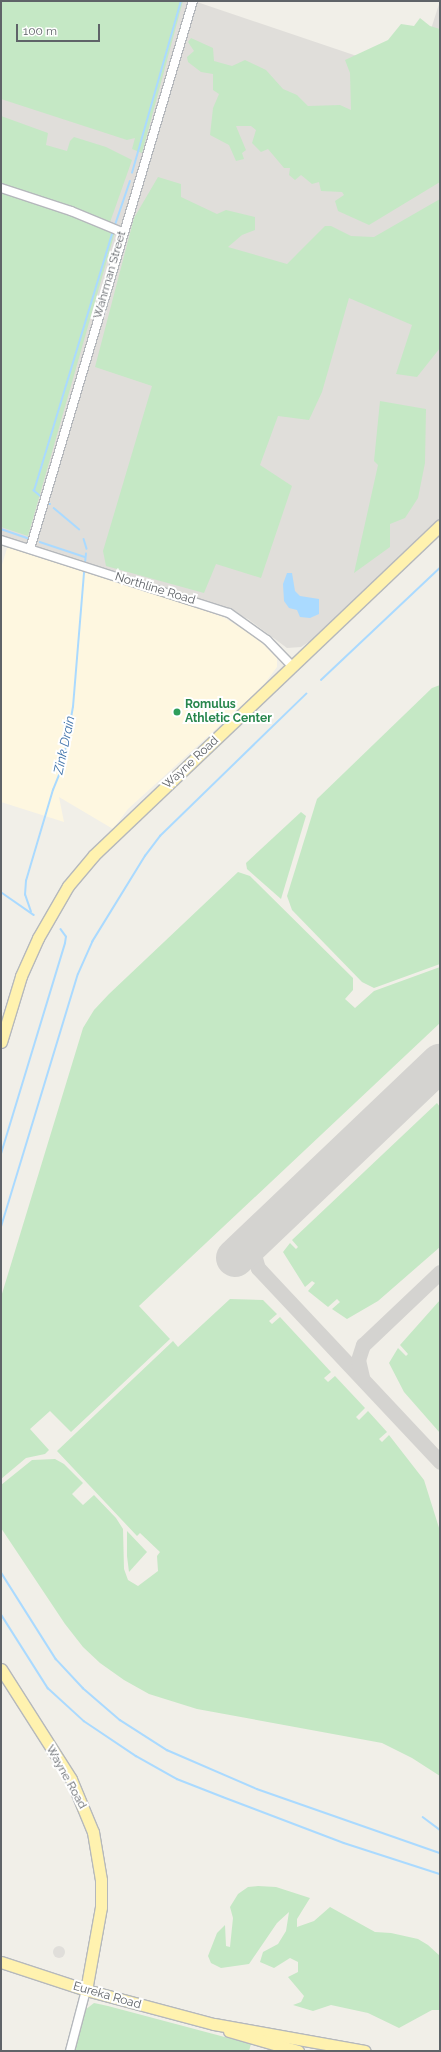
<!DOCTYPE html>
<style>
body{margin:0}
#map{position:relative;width:441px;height:2052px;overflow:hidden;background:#f1efe8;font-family:Raleway,sans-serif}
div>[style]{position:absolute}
.commercial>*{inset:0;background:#fef7e0}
.industrial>*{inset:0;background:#e0deda}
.round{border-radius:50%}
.green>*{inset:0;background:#c5e8c5}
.water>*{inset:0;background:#aadaff}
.stream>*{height:1.5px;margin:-0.75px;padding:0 0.75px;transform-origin:0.75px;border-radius:0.75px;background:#aadaff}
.taxiway>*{height:15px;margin:-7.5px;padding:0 7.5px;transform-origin:7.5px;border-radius:7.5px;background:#d4d3d0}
.runway>*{height:38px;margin:-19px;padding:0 19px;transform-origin:19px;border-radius:19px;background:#d4d3d0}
.roads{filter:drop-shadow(1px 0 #b5b8bc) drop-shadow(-1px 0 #b5b8bc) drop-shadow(0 1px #b5b8bc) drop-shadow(0 -1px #b5b8bc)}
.minor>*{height:8px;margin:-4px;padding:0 4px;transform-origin:4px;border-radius:4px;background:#fff}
.major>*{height:11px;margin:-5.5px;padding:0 5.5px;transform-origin:5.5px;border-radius:5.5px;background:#fff2af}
.dots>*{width:11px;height:11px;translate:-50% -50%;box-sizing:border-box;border:2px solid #fff;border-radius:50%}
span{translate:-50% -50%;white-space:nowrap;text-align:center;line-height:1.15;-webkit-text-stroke:4px #fff;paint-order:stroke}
.street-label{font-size:12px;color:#5f6368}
.leisure-label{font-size:12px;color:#27864d;font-weight:700}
.left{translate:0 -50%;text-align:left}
.water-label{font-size:13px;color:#4174aa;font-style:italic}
.frame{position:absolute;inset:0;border:2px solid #5f6368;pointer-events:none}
.scale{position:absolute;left:16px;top:24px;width:84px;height:18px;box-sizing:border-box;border:2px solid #5f6368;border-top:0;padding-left:5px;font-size:12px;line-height:14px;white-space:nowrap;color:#5f6368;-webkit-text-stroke:3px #fff;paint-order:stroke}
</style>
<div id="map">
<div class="commercial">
<div style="clip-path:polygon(8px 545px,127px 582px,142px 591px,185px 603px,225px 618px,257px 638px,277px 658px,277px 667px,262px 687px,128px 809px,113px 829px,59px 797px,64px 822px,1px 802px,1px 568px)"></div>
</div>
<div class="industrial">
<div style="clip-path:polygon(1px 1px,194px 1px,416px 76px,440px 1px,440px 520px,316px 637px,301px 647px,287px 648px,248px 619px,220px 606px,1px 536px)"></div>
<div class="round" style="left:53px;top:1946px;width:12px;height:12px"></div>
</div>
<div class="green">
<div style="clip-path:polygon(1px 1px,183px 1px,142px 153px,132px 149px,135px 138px,127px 140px,1px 99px)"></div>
<div style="clip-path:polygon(420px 18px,430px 26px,440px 29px,440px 182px,369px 225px,338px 211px,335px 201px,344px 195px,342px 192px,321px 191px,319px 182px,312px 184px,301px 175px,295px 180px,289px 175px,290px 168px,284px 168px,268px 149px,261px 152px,252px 143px,256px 130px,251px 126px,236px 126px,246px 150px,242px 153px,244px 159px,236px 161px,229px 145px,210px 135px,213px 108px,219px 94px,213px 90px,213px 74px,201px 72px,188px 62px,187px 57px,194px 51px,188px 42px,191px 38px,213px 48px,214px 61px,232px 66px,245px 60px,266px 70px,283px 89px,297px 95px,308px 106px,340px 105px,351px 110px,350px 73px,345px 60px,388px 40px,401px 24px,414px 26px)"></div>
<div style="clip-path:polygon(1px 116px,48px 133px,46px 145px,67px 151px,70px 141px,74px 137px,106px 147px,132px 160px,108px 228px,115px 232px,28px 536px,1px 527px)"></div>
<div style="clip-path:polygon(158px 177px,181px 184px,181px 197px,217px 214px,226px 210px,255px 217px,255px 230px,242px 235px,228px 247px,287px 264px,325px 226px,331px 226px,351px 236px,374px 237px,440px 199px,440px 348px,417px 377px,396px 374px,412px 325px,349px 298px,322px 392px,309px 420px,278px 416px,260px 465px,292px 486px,261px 578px,216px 564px,204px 593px,106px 566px,103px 551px,152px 386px,95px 367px,134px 218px)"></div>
<div style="clip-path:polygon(380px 401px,426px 409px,425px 463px,418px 498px,405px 518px,390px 524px,390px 547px,354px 573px,378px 465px,374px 461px)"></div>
<div style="clip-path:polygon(440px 685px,440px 964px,374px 988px,362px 982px,292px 910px,287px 896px,317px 799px,432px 688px)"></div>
<div style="clip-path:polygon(301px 812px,306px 816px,281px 899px,247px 869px,246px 863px)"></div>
<div style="clip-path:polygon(238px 872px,250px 876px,353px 978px,353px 990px,345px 999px,355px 1008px,374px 991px,440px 967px,440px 1023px,139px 1306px,170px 1339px,71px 1432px,50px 1411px,30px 1429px,49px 1450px,45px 1454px,26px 1458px,1px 1479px,1px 1297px,83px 1028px,94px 1010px,109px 994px)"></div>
<div style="clip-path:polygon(437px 1103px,440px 1107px,440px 1247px,378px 1301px,347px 1319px,332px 1309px,340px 1302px,337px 1299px,328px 1307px,308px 1291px,315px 1283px,312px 1281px,305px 1287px,283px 1252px,290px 1243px,296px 1249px,298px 1247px,292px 1240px)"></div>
<div style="clip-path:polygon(230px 1299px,263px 1300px,277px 1314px,269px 1321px,272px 1324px,280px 1317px,331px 1372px,324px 1378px,328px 1382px,335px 1376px,365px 1408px,356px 1417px,359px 1420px,368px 1411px,387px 1432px,379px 1439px,382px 1442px,389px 1435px,424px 1480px,440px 1531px,440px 1776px,412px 1758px,382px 1743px,197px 1709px,149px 1694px,124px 1680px,100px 1663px,83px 1647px,65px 1624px,1px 1528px,1px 1485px,32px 1460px,55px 1459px,64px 1464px,83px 1483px,72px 1494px,83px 1505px,94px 1495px,116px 1518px,123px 1529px,124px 1569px,128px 1580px,138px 1586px,158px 1571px,157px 1556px,160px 1552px,140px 1533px,137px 1536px,57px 1451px,173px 1341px,178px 1347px)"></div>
<div style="clip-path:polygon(440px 1300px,440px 1433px,404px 1392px,389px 1363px,398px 1348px,406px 1356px,408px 1354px,400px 1345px)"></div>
<div style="clip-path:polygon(127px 1531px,147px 1552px,129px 1572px,127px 1556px)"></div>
<div style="clip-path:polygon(258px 1886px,276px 1887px,310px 1898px,297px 1919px,297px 1927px,314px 1921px,330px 1907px,375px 1932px,391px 1933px,418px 1939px,428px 1945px,440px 1956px,440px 2010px,432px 2010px,399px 2028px,368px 2013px,331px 2005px,313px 2011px,293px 2005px,301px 2002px,304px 1996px,288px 1977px,298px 1972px,298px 1962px,290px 1958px,274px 1968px,260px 1962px,263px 1952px,278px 1944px,286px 1931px,289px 1912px,277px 1923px,249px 1964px,221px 1968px,211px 1963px,208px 1956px,217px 1933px,225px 1925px,226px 1946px,230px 1947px,233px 1918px,230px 1907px,238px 1894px,248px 1887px)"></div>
<div style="clip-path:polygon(94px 2003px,108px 2006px,251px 2044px,249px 2051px,73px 2051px,85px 2010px)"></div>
</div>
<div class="water">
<div style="clip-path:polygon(287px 573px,292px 573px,295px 591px,300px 596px,319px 599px,319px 614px,310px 618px,300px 617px,297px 610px,289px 608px,284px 601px,283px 584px)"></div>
</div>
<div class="stream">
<div style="left:132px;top:173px;width:179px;rotate:-74.1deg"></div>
<div style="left:115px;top:225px;width:46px;rotate:-71.2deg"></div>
<div style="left:42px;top:498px;width:11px;rotate:-139deg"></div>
<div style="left:34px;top:491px;width:272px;rotate:-73.1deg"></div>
<div style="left:49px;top:504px;width:1px"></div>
<div style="left:54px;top:508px;width:33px;rotate:40deg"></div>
<div style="left:1px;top:529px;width:28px;rotate:19deg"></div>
<div style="left:84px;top:539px;width:10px;rotate:73deg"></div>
<div style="left:40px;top:542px;width:47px;rotate:18.4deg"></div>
<div style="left:85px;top:563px;width:9px;rotate:-84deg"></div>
<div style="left:321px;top:680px;width:163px;rotate:-43.3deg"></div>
<div style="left:1px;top:892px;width:40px;rotate:34.9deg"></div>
<div style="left:31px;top:912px;width:18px;rotate:-109deg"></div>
<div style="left:25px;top:895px;width:14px;rotate:-86deg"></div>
<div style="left:26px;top:881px;width:95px;rotate:-73.5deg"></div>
<div style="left:53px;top:790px;width:24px;rotate:-68deg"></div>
<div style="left:62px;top:768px;width:62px;rotate:-79.8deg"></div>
<div style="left:73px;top:707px;width:135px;rotate:-85.3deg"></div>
<div style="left:1px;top:1154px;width:220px;rotate:-73.1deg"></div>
<div style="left:65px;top:943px;width:6px;rotate:-81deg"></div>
<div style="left:66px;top:937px;width:9px;rotate:-126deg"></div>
<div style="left:1px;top:1227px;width:264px;rotate:-73.1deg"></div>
<div style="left:78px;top:974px;width:35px;rotate:-66deg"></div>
<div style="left:92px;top:942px;width:101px;rotate:-58.4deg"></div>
<div style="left:145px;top:856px;width:25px;rotate:-53deg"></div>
<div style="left:160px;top:836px;width:204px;rotate:-44.2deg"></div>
<div style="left:1px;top:1572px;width:103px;rotate:57.7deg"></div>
<div style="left:56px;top:1659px;width:40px;rotate:47deg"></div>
<div style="left:83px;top:1688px;width:49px;rotate:40.9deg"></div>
<div style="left:120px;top:1720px;width:56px;rotate:32.6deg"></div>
<div style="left:167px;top:1750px;width:98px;rotate:23.4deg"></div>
<div style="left:257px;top:1789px;width:194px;rotate:19.3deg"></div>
<div style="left:1px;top:1614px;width:88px;rotate:57.6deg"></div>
<div style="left:48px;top:1688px;width:49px;rotate:42.5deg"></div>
<div style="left:84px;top:1721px;width:63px;rotate:33.9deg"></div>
<div style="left:136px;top:1756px;width:47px;rotate:29.3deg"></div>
<div style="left:177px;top:1779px;width:49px;rotate:21.4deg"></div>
<div style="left:223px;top:1797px;width:129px;rotate:20.8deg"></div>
<div style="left:344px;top:1843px;width:101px;rotate:17.9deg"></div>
<div style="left:423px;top:1817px;width:21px;rotate:37deg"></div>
</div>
<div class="taxiway">
<div style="left:262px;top:1231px;width:9px;rotate:126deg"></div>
<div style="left:257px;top:1238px;width:14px;rotate:107deg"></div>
<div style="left:253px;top:1251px;width:18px;rotate:74deg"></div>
<div style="left:258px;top:1268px;width:266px;rotate:46.8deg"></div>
<div style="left:362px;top:1377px;width:17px;rotate:-103deg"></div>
<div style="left:358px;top:1360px;width:16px;rotate:-72deg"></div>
<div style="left:363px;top:1345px;width:106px;rotate:-43.5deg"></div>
</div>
<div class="runway">
<div style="left:235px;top:1258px;width:283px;rotate:-43.6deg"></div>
</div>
<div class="roads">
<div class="minor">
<div style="left:1px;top:188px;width:74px;rotate:18.2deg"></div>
<div style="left:71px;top:211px;width:55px;rotate:22.4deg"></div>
<div style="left:1px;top:540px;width:239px;rotate:17.8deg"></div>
<div style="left:229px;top:613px;width:47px;rotate:35.4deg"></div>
<div style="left:267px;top:640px;width:37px;rotate:46deg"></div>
<div style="left:30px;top:549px;width:572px;rotate:-73.44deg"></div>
<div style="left:70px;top:2051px;width:63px;rotate:-75.3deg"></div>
</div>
<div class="major">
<div style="left:1px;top:1042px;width:69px;rotate:-73.1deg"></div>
<div style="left:21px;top:976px;width:42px;rotate:-65.9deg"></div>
<div style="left:38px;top:938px;width:60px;rotate:-60deg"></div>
<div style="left:68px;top:886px;width:40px;rotate:-50deg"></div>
<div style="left:94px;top:855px;width:478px;rotate:-43.6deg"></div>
<div style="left:1px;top:1669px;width:130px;rotate:57.5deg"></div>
<div style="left:71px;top:1779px;width:57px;rotate:67.5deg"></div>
<div style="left:93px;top:1832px;width:49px;rotate:80.5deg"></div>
<div style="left:101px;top:1880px;width:27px;rotate:90deg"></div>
<div style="left:101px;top:1907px;width:84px;rotate:100.2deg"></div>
<div style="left:1px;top:1962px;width:89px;rotate:18.2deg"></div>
<div style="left:86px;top:1990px;width:132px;rotate:14.9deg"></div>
<div style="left:214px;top:2024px;width:153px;rotate:10.1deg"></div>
<div style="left:229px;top:2031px;width:72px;rotate:16.2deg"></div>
</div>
</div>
<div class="dots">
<div style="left:177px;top:712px;background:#2e9e5b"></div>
</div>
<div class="street-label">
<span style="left:110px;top:275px;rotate:-74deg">Wahrman Street</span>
<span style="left:155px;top:589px;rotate:17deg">Northline Road</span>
<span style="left:191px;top:763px;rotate:-43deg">Wayne Road</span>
<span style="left:66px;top:1777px;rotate:61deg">Wayne Road</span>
<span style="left:107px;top:1996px;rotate:16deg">Eureka Road</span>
</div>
<div class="leisure-label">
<span class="left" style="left:185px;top:712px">Romulus<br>Athletic Center</span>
</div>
<div class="water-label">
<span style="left:65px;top:745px;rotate:-78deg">Zink Drain</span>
</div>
<div class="frame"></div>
<div class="scale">100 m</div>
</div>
